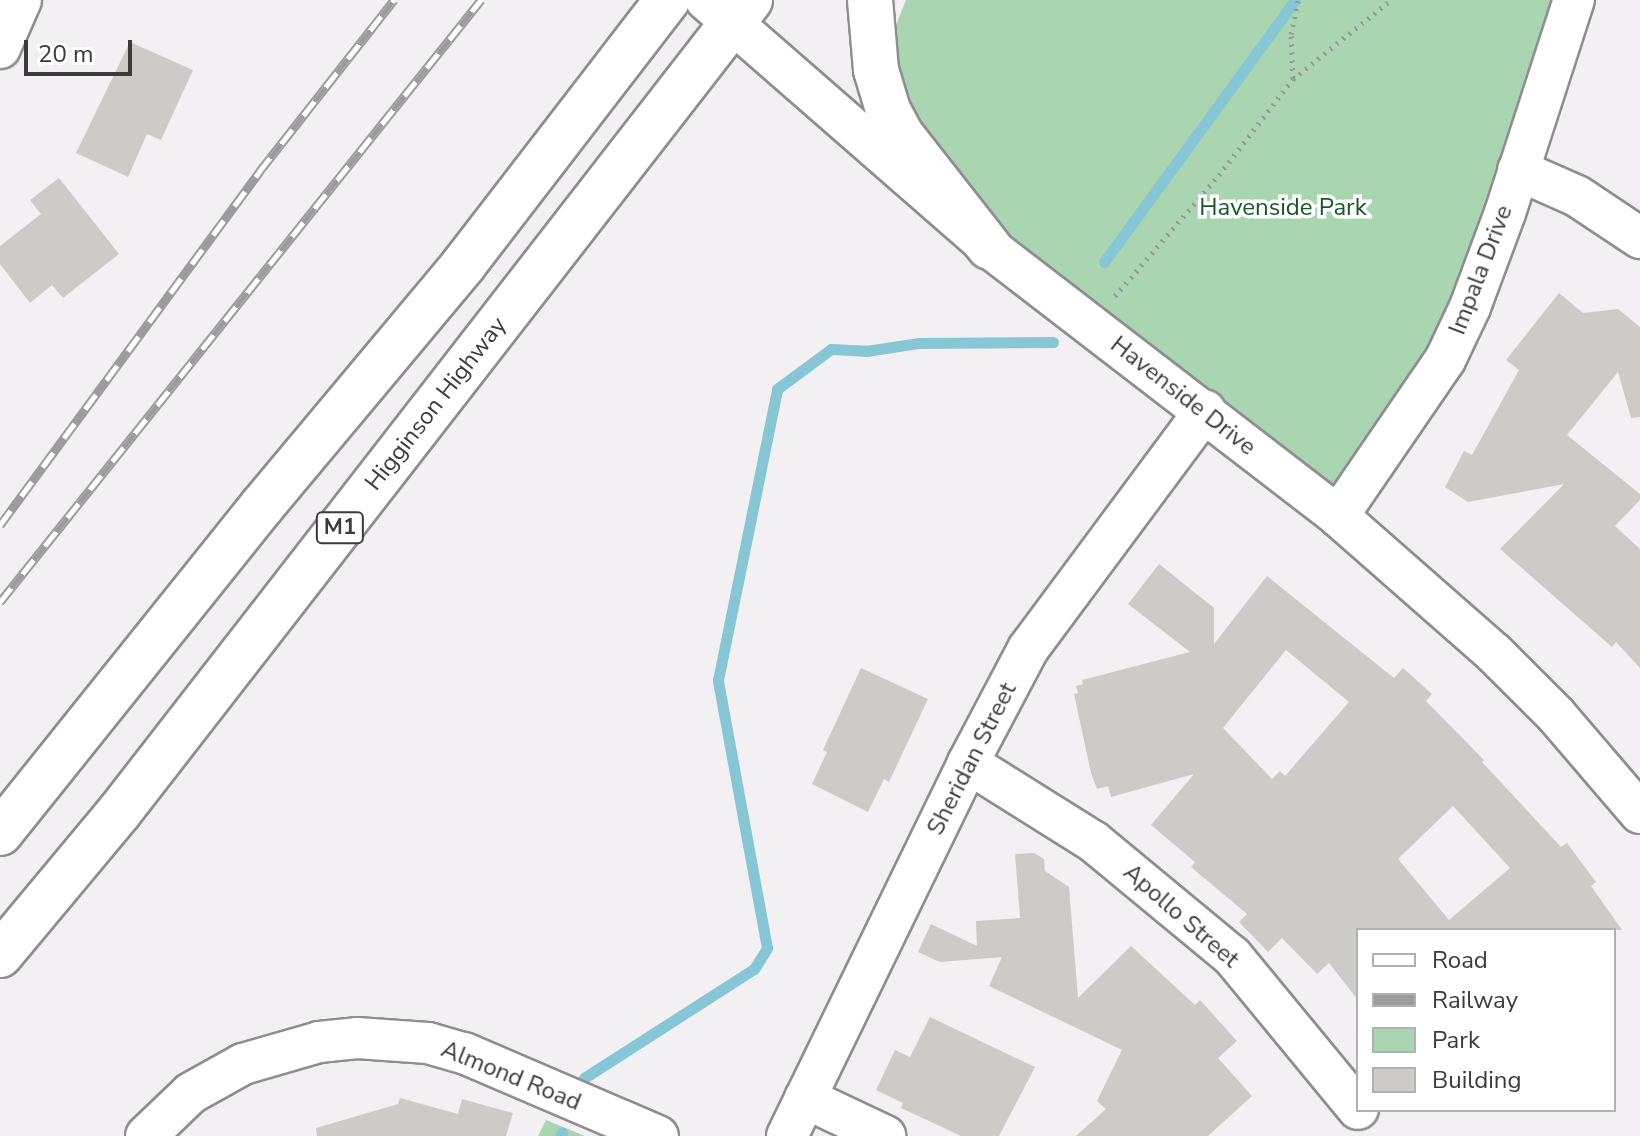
<!DOCTYPE html>
<style>
body{margin:0}
#map{position:relative;width:1640px;height:1136px;overflow:hidden;background:#f2f0f3;font-family:"Nunito Sans",sans-serif}
div>[style]{position:absolute}
.green>*{inset:0;background:#aad5b1}
.stream>*{height:11px;margin:-5.5px;padding:0 5.5px;transform-origin:5.5px;border-radius:5.5px;background:#86c6d5}
.building>*{inset:0;background:#cdcbc8}
.path>*{height:5px;margin-top:-2.5px;transform-origin:0;background:repeating-linear-gradient(90deg,#989799 0 2px,transparent 0 8px)}
.roads{filter:drop-shadow(2px 0 #8f8d90) drop-shadow(-2px 0 #8f8d90) drop-shadow(0 2px #8f8d90) drop-shadow(0 -2px #8f8d90)}
.minor>*{height:40px;margin:-20px;padding:0 20px;transform-origin:20px;border-radius:20px;background:#fff}
.highway>*{height:44px;margin:-22px;padding:0 22px;transform-origin:22px;border-radius:22px;background:#fff}
.rail>*{height:9px;margin-top:-4.5px;transform-origin:0;background:repeating-linear-gradient(90deg,#fff 0 18px,#9c9b9d 0 36px);box-sizing:border-box;border-block:2px solid #9c9b9d}
span{translate:-50% -50%;white-space:nowrap;text-align:center;line-height:1.15;-webkit-text-stroke:7px #fff;paint-order:stroke}
.shield-label span{padding:2px 6px;background:#fff;border:2px solid;border-radius:6px;-webkit-text-stroke-width:0}
.shield-label{font-size:22px;color:#3c3b3c;font-weight:700}
.park-label{font-size:24px;color:#15572a}
.street-label{font-size:24px;color:#3c3b3c}
.legend{position:absolute;left:1356px;top:928px;width:260px;height:184px;box-sizing:border-box;background:#fff;border:2px solid #b1b1b1;margin:0;padding:10px 14px;list-style:none;font-size:24px;color:#3c3b3c}
.legend li{display:flex;align-items:center;gap:16px;height:40px}
.legend b{width:40px;border:2px solid #b1b1b1}
.scale{position:absolute;left:24px;top:40px;width:108px;height:36px;box-sizing:border-box;border:4px solid #3c3b3c;border-top:0;padding-left:10px;font-size:24px;line-height:28px;white-space:nowrap;color:#3c3b3c;-webkit-text-stroke:6px #fff;paint-order:stroke}
</style>
<div id="map">
<div class="green">
<div style="clip-path:polygon(906px 0,1575px 0,1505px 214px,1338px 516px,994px 247px,879px 68px)"></div>
<div style="clip-path:polygon(546px 1120px,585px 1136px,538px 1136px)"></div>
</div>
<div class="stream">
<div style="left:1104px;top:262px;width:324px;rotate:-53.9deg"></div>
<div style="left:584px;top:1078px;width:202px;rotate:-32.7deg"></div>
<div style="left:754px;top:969px;width:25px;rotate:-58deg"></div>
<div style="left:767px;top:948px;width:272px;rotate:-100.4deg"></div>
<div style="left:718px;top:680px;width:297px;rotate:-78.5deg"></div>
<div style="left:777px;top:389px;width:67px;rotate:-36.5deg"></div>
<div style="left:831px;top:349px;width:35px;rotate:3deg"></div>
<div style="left:866px;top:351px;width:54px;rotate:-8.6deg"></div>
<div style="left:919px;top:343px;width:134px;rotate:-0.4deg"></div>
<div style="left:560px;top:1136px;width:4px;rotate:-56deg"></div>
</div>
<div class="building">
<div style="clip-path:polygon(130px 42px,193px 70px,161px 140px,147px 134px,128px 177px,76px 153px)"></div>
<div style="clip-path:polygon(59px 178px,119px 254px,63px 298px,52px 285px,30px 303px,0 264px,0 246px,41px 214px,30px 200px)"></div>
<div style="clip-path:polygon(1559px 293px,1583px 313px,1618px 309px,1640px 327px,1640px 417px,1631px 418px,1618px 372px,1567px 435px,1640px 494px,1640px 500px,1615px 526px,1640px 549px,1640px 668px,1616px 642px,1612px 647px,1500px 549px,1564px 484px,1468px 502px,1445px 487px,1464px 451px,1472px 455px,1519px 370px,1506px 360px)"></div>
<div style="clip-path:polygon(evenodd,1159px 564px,1214px 608px,1214px 644px,1267px 576px,1394px 678px,1403px 668px,1432px 694px,1426px 701px,1484px 760px,1482px 762px,1561px 847px,1567px 843px,1596px 882px,1591px 886px,1622px 930px,1358px 930px,1358px 1000px,1329px 963px,1317px 974px,1282px 938px,1268px 952px,1239px 922px,1247px 914px,1191px 867px,1195px 862px,1151px 825px,1194px 774px,1111px 797px,1108px 786px,1097px 789px,1091px 773px,1074px 694px,1078px 693px,1076px 686px,1083px 684px,1082px 680px,1190px 652px,1128px 604px,1159px 564px,1286px 650px,1349px 702px,1285px 776px,1280px 771px,1272px 779px,1223px 728px,1286px 650px,1159px 564px,1453px 806px,1510px 868px,1449px 920px,1398px 859px,1453px 806px)"></div>
<div style="clip-path:polygon(861px 668px,928px 699px,889px 782px,884px 779px,868px 812px,812px 784px,827px 752px,823px 750px)"></div>
<div style="clip-path:polygon(1034px 853px,1044px 859px,1045px 871px,1069px 887px,1078px 998px,1131px 946px,1195px 1005px,1200px 1000px,1237px 1041px,1218px 1058px,1252px 1096px,1208px 1136px,1076px 1136px,1106px 1109px,1097px 1101px,1122px 1050px,989px 986px,1002px 957px,940px 962px,918px 952px,931px 924px,977px 946px,976px 921px,1020px 918px,1015px 854px)"></div>
<div style="clip-path:polygon(930px 1017px,1035px 1067px,999px 1136px,961px 1136px,901px 1108px,903px 1103px,876px 1090px,895px 1050px,910px 1057px)"></div>
<div style="clip-path:polygon(400px 1098px,458px 1114px,462px 1099px,513px 1113px,506px 1136px,317px 1136px,316px 1128px,398px 1104px)"></div>
</div>
<div class="path">
<div style="left:1293px;top:78px;width:44px;rotate:-92.6deg"></div>
<div style="left:1291px;top:34px;width:35px;rotate:-78deg"></div>
<div style="left:1115px;top:296px;width:160px;rotate:-49.3deg"></div>
<div style="left:1219px;top:175px;width:121px;rotate:-52.4deg"></div>
<div style="left:1293px;top:79px;width:126px;rotate:-38.9deg"></div>
</div>
<div class="roads">
<div class="minor">
<div style="left:706px;top:0;width:376px;rotate:41.1deg"></div>
<div style="left:989px;top:247px;width:441px;rotate:37.6deg"></div>
<div style="left:1338px;top:516px;width:208px;rotate:41.3deg"></div>
<div style="left:1494px;top:653px;width:88px;rotate:45deg"></div>
<div style="left:1556px;top:715px;width:129px;rotate:49.4deg"></div>
<div style="left:0;top:48px;width:52px;rotate:-66.4deg"></div>
<div style="left:1518px;top:170px;width:64px;rotate:23.8deg"></div>
<div style="left:1577px;top:196px;width:76px;rotate:33.7deg"></div>
<div style="left:1338px;top:516px;width:189px;rotate:-55.6deg"></div>
<div style="left:1445px;top:360px;width:59px;rotate:-64.7deg"></div>
<div style="left:1470px;top:307px;width:100px;rotate:-69.6deg"></div>
<div style="left:1505px;top:213px;width:224px;rotate:-72.1deg"></div>
<div style="left:968px;top:763px;width:149px;rotate:32.1deg"></div>
<div style="left:1094px;top:842px;width:179px;rotate:39.6deg"></div>
<div style="left:1232px;top:956px;width:198px;rotate:50.5deg"></div>
<div style="left:805px;top:1098px;width:89px;rotate:25.4deg"></div>
<div style="left:146px;top:1136px;width:62px;rotate:-43.7deg"></div>
<div style="left:191px;top:1093px;width:60px;rotate:-29.1deg"></div>
<div style="left:243px;top:1064px;width:79px;rotate:-16.1deg"></div>
<div style="left:319px;top:1042px;width:38px;rotate:-6deg"></div>
<div style="left:357px;top:1038px;width:71px;rotate:4deg"></div>
<div style="left:428px;top:1043px;width:37px;rotate:16deg"></div>
<div style="left:464px;top:1053px;width:211px;rotate:23.2deg"></div>
<div style="left:787px;top:1136px;width:415px;rotate:-64.1deg"></div>
<div style="left:968px;top:763px;width:129px;rotate:-62.2deg"></div>
<div style="left:1028px;top:649px;width:297px;rotate:-53.4deg"></div>
</div>
<div class="highway">
<div style="left:870px;top:0;width:70px;rotate:85.1deg"></div>
<div style="left:876px;top:70px;width:42px;rotate:73.3deg"></div>
<div style="left:888px;top:110px;width:30px;rotate:62deg"></div>
<div style="left:902px;top:136px;width:141px;rotate:51.9deg"></div>
<div style="left:0;top:833px;width:419px;rotate:-51.3deg"></div>
<div style="left:262px;top:506px;width:315px;rotate:-50.1deg"></div>
<div style="left:464px;top:264px;width:333px;rotate:-52.4deg"></div>
<div style="left:0;top:955px;width:187px;rotate:-50.2deg"></div>
<div style="left:120px;top:811px;width:1027px;rotate:-52.16deg"></div>
</div>
</div>
<div class="rail">
<div style="left:0;top:525px;width:438px;rotate:-53.7deg"></div>
<div style="left:259px;top:172px;width:219px;rotate:-51.9deg"></div>
<div style="left:0;top:602px;width:771px;rotate:-51.38deg"></div>
</div>
<div class="shield-label">
<span style="left:340px;top:528px">M1</span>
</div>
<div class="park-label">
<span style="left:1283px;top:208px">Havenside Park</span>
</div>
<div class="street-label">
<span style="left:1481px;top:270px;rotate:-69deg">Impala Drive</span>
<span style="left:1183px;top:396px;rotate:38deg">Havenside Drive</span>
<span style="left:436px;top:404px;rotate:-52deg">Higginson Highway</span>
<span style="left:972px;top:759px;rotate:-63deg">Sheridan Street</span>
<span style="left:1181px;top:916px;rotate:41deg">Apollo Street</span>
<span style="left:511px;top:1076px;rotate:22deg">Almond Road</span>
</div>
<ul class="legend">
<li><b style="height:10px;background:#fff"></b>Road</li>
<li><b style="height:10px;background:#9c9b9d"></b>Railway</li>
<li><b style="height:22px;background:#aad5b1"></b>Park</li>
<li><b style="height:22px;background:#cdcbc8"></b>Building</li>
</ul>
<div class="scale">20 m</div>
</div>
